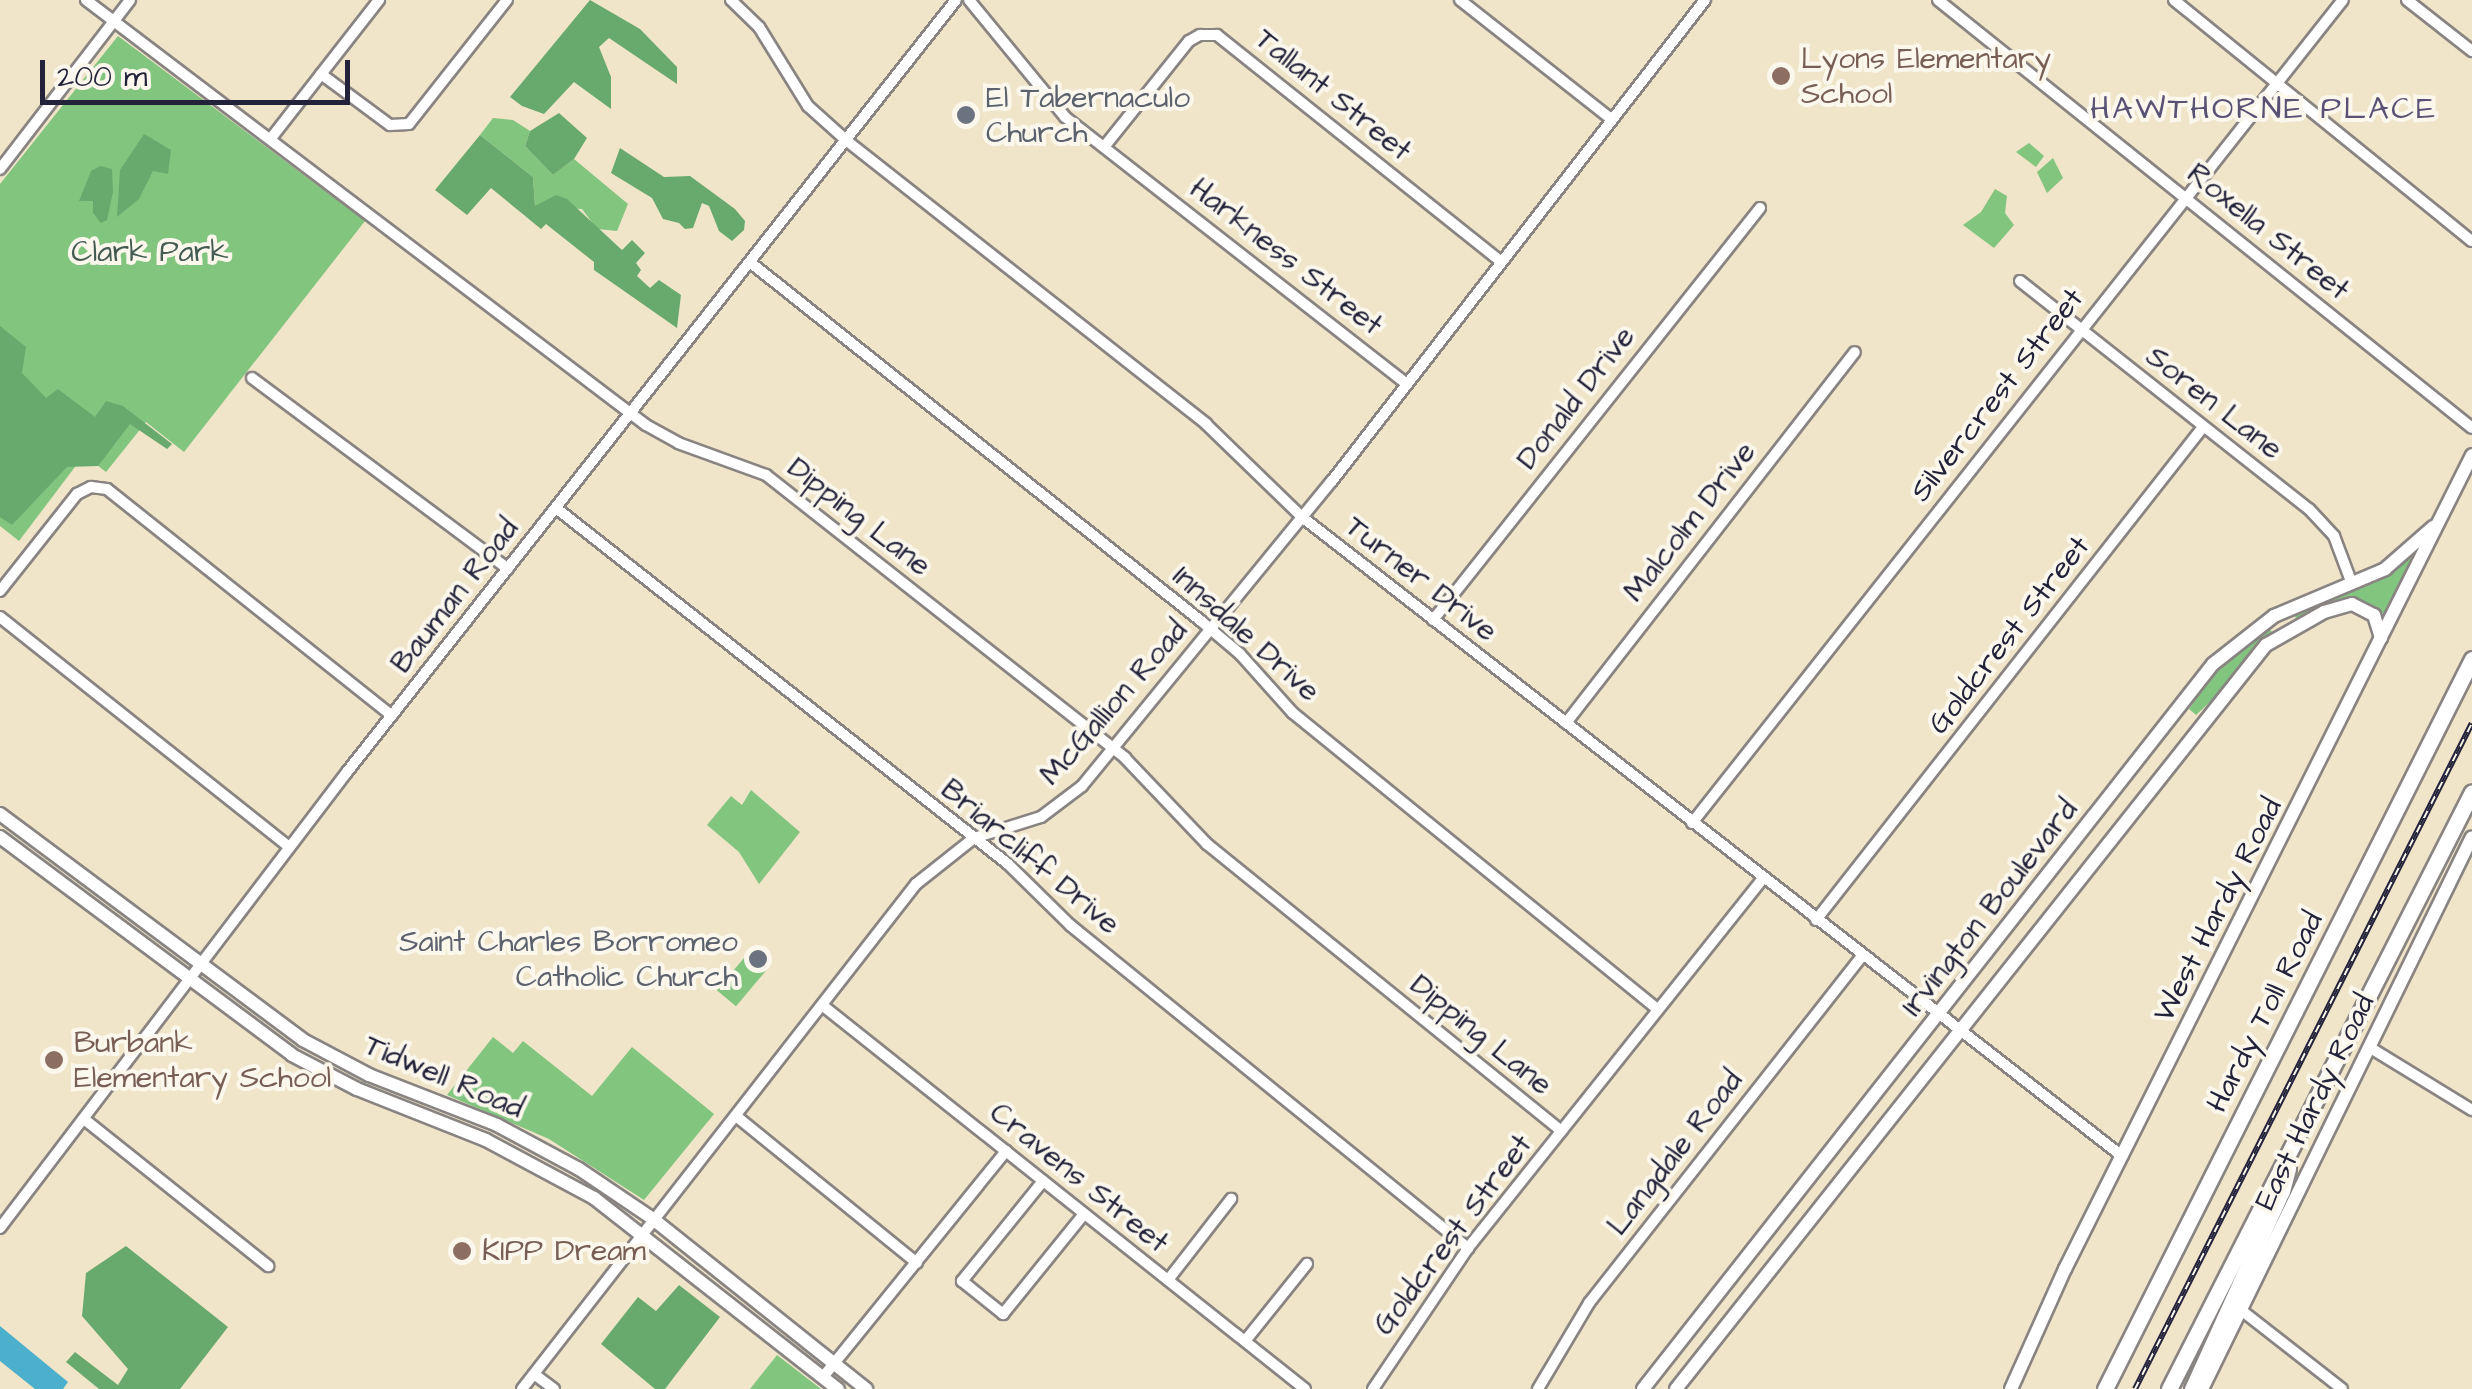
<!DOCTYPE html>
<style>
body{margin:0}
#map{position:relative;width:2472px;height:1389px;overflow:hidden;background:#f0e5c9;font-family:"Architects Daughter",sans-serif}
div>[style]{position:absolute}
.green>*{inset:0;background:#81c57f;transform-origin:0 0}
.forest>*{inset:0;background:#68aa6e}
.water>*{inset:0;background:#4cafcb}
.roads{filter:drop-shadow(2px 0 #898482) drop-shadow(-2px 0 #898482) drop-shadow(0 2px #898482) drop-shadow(0 -2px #898482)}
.minor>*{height:10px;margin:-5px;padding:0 5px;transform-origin:5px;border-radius:5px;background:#fff}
.major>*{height:12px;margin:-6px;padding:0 6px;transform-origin:6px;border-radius:6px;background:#fff}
.highway>*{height:15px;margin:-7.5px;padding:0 7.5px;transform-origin:7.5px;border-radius:7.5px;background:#fff}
.rail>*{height:6px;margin-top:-3px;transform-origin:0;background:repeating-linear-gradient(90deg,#fbf7ec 0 8px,#22223b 0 16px);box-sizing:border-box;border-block:2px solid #22223b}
.dots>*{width:28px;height:28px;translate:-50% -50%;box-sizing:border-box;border:5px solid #fbf7ec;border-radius:50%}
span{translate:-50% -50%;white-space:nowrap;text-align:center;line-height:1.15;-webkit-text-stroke:8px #fbf7ec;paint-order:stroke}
.education-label{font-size:30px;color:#785e54}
.left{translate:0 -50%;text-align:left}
.street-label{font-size:30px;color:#22223b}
.worship-label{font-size:30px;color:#5b616d}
.right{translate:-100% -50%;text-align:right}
.park-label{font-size:30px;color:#435b53}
.neighbourhood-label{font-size:32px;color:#595275;letter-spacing:2.5px}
.scale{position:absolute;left:40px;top:60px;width:310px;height:45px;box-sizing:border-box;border:5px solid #22223b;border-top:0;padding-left:12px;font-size:30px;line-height:35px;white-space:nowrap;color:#22223b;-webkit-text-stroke:8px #fbf7ec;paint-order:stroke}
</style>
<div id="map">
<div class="green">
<div style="clip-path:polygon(118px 36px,365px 221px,184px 452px,146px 422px,106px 472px,84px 455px,19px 541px,0 526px,0 184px)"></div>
<div style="clip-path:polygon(493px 118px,513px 120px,530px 131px,525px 146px,553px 175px,574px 159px,628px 204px,617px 231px,597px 229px,582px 209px,535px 206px,533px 177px,480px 135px)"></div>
<div style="clip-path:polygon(2029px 143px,2044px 156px,2036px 167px,2016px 152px)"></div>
<div style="clip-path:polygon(2053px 158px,2063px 178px,2047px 193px,2037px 172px)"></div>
<div style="clip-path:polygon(1995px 189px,2007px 196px,2005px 213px,2014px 225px,1994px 248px,1963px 225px,1981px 212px)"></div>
<div style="clip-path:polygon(2410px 558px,2413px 561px,2386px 615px,2355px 600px,2296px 618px,2293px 613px,2362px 587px)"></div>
<div style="clip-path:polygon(2268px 627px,2272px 632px,2211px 701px,2196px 715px,2189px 709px,2217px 669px)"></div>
<div style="clip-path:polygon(751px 790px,800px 832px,759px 884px,739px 852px,707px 825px,731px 796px,742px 805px)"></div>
<div style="left:749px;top:952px;width:25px;height:50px;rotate:40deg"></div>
<div style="clip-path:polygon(493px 1037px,513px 1053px,523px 1041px,592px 1096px,632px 1047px,714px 1114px,644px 1200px,549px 1139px,447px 1095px)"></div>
<div style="clip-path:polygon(777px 1355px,821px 1389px,750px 1389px)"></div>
</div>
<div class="forest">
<div style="clip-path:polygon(590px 0,640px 29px,677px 67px,677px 84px,609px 38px,599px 47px,611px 77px,611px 109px,574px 82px,544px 114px,522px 106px,510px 97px)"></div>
<div style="clip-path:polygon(559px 113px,587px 138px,574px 159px,553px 175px,525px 146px,530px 131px)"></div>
<div style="clip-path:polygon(144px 134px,171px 150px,168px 174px,153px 171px,139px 199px,117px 217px,120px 170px)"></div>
<div style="clip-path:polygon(480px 135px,533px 177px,535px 206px,556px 195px,567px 199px,622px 250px,632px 240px,645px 253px,636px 263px,641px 270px,637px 276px,650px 288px,659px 280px,681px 295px,677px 328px,594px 270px,594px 262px,546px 224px,541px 229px,491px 188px,467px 215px,435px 190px)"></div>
<div style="clip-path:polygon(620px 148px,664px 177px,690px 176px,735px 209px,745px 221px,744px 230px,732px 241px,719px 231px,709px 206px,702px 203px,693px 228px,685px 229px,679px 223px,663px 219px,652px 198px,611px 173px)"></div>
<div style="clip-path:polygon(100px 166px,112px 169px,113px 192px,107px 220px,101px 223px,93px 213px,93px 201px,79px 201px,91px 171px)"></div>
<div style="clip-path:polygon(0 326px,26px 347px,22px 373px,46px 398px,58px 389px,95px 417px,106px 401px,123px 406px,172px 444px,167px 449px,130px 424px,98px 466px,67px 467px,12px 525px,0 517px)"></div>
<div style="clip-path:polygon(126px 1246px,228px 1327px,180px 1389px,99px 1389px,66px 1362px,75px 1352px,118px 1385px,128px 1369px,82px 1316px,86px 1273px)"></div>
<div style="clip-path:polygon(679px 1285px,720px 1317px,665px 1389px,655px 1389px,601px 1344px,638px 1297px,656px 1311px)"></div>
</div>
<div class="water">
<div style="clip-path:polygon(0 1326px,68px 1382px,63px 1389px,35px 1389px,0 1361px)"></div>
</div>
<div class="roads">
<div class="minor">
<div style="left:86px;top:0;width:703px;rotate:37.2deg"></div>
<div style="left:646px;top:425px;width:37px;rotate:29deg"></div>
<div style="left:678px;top:443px;width:94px;rotate:20deg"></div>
<div style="left:766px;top:475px;width:457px;rotate:38.2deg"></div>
<div style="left:1125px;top:758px;width:119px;rotate:46.4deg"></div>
<div style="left:1207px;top:844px;width:456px;rotate:39deg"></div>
<div style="left:731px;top:0;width:39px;rotate:44deg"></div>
<div style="left:759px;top:27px;width:93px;rotate:58.2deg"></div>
<div style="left:808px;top:106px;width:52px;rotate:41.9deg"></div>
<div style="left:847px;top:141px;width:457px;rotate:38.2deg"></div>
<div style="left:1206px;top:424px;width:134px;rotate:44.1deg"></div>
<div style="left:1302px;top:517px;width:1040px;rotate:37.93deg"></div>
<div style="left:969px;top:0;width:151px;rotate:50.6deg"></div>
<div style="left:1065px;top:117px;width:432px;rotate:38deg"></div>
<div style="left:1460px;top:0;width:192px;rotate:38.2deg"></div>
<div style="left:1938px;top:0;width:684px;rotate:38.71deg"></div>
<div style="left:2174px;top:0;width:383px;rotate:39deg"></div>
<div style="left:2407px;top:0;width:83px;rotate:38.1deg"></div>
<div style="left:321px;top:74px;width:86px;rotate:36.5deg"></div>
<div style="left:390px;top:125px;width:19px;rotate:-3deg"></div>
<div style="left:409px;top:124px;width:158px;rotate:-51.7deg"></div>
<div style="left:272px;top:137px;width:174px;rotate:-52deg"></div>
<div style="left:1104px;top:147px;width:136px;rotate:-51.3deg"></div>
<div style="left:1189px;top:41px;width:13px;rotate:-29deg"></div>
<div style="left:1200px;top:35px;width:17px"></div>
<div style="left:1217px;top:35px;width:362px;rotate:38.6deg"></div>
<div style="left:0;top:169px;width:213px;rotate:-52.4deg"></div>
<div style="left:751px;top:263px;width:575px;rotate:38.5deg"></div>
<div style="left:1201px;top:621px;width:51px;rotate:40.2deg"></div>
<div style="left:1240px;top:654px;width:79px;rotate:48.1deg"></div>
<div style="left:1293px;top:713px;width:469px;rotate:39.1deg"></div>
<div style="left:2020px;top:281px;width:368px;rotate:38.3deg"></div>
<div style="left:2309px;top:509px;width:37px;rotate:47deg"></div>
<div style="left:2334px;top:536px;width:51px;rotate:69.4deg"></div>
<div style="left:252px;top:378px;width:319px;rotate:36.7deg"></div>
<div style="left:556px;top:508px;width:575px;rotate:38.22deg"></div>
<div style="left:1008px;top:864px;width:87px;rotate:44.5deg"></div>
<div style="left:1070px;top:925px;width:513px;rotate:39.06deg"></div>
<div style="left:0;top:591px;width:124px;rotate:-51.6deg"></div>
<div style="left:77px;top:494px;width:16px;rotate:-27deg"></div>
<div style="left:91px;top:487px;width:16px;rotate:7deg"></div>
<div style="left:107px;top:489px;width:364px;rotate:38.5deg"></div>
<div style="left:0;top:617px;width:369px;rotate:38.5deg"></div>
<div style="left:1433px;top:620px;width:526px;rotate:-51.56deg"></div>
<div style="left:1566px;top:723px;width:470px;rotate:-52.1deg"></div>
<div style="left:1692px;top:823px;width:1049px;rotate:-51.66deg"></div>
<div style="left:1816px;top:920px;width:627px;rotate:-51.87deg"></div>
<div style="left:822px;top:1005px;width:617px;rotate:38.49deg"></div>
<div style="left:2369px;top:1047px;width:121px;rotate:31.5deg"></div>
<div style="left:736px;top:1116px;width:233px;rotate:39.1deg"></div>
<div style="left:84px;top:1119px;width:236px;rotate:38.6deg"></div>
<div style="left:1043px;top:1181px;width:129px;rotate:129deg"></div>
<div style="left:962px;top:1281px;width:53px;rotate:38.8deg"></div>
<div style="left:1003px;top:1314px;width:129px;rotate:-51deg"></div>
<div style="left:0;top:1228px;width:573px;rotate:-52.73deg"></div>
<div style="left:347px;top:772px;width:983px;rotate:-51.73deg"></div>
<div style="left:1168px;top:1280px;width:103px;rotate:-52.1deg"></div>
<div style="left:2241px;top:1310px;width:128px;rotate:38deg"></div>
<div style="left:1245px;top:1341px;width:99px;rotate:-51.2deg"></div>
<div style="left:534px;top:1374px;width:25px;rotate:37deg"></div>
<div style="left:823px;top:1377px;width:291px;rotate:-51deg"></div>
<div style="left:522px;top:1389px;width:641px;rotate:-52.04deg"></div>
<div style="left:916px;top:884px;width:74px;rotate:-38.4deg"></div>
<div style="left:974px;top:838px;width:70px;rotate:-17.4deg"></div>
<div style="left:1041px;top:817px;width:51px;rotate:-37.1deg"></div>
<div style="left:1082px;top:786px;width:394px;rotate:-50.7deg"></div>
<div style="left:1332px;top:481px;width:609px;rotate:-52.21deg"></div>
<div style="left:1373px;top:1389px;width:170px;rotate:-56deg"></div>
<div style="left:1468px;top:1248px;width:473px;rotate:-51.4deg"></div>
<div style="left:1538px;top:1389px;width:100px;rotate:-59.3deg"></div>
<div style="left:1589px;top:1303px;width:442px;rotate:-51.8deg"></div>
</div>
<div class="major">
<div style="left:0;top:814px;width:378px;rotate:36.7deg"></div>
<div style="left:303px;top:1040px;width:75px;rotate:27.9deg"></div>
<div style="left:369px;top:1075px;width:137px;rotate:21.3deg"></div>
<div style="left:497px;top:1125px;width:93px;rotate:28.2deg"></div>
<div style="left:579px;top:1169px;width:89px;rotate:34deg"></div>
<div style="left:653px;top:1219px;width:273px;rotate:38.6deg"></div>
<div style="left:0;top:837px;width:364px;rotate:36.7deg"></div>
<div style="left:292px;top:1055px;width:73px;rotate:27.6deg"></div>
<div style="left:357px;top:1089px;width:139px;rotate:21.6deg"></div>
<div style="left:486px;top:1140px;width:123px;rotate:28.2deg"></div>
<div style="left:594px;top:1198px;width:310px;rotate:38.1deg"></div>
<div style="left:1643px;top:1389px;width:922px;rotate:-51.83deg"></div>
<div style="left:2213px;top:664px;width:78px;rotate:-38.2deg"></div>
<div style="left:2274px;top:616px;width:121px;rotate:-22.9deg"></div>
<div style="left:2385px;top:569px;width:64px;rotate:-41.2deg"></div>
<div style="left:1676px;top:1389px;width:950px;rotate:-51.59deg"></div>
<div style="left:2266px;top:645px;width:67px;rotate:-29.6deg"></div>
<div style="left:2324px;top:612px;width:29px;rotate:-16deg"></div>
<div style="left:2352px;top:604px;width:25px;rotate:27deg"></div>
<div style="left:2374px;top:615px;width:24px;rotate:73deg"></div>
<div style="left:2011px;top:1389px;width:132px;rotate:-65.8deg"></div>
<div style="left:2065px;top:1269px;width:910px;rotate:-63.43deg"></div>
<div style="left:2202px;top:1389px;width:614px;rotate:-63.94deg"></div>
</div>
<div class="highway">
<div style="left:2105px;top:1389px;width:817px;rotate:-63.31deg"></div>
<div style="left:2169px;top:1389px;width:669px;rotate:-63.09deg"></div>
<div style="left:2192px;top:1389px;width:217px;rotate:-65.6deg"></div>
<div style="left:2282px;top:1191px;width:24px;rotate:-75deg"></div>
</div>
</div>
<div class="rail">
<div style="left:2135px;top:1389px;width:746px;rotate:-63.16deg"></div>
</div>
<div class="dots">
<div style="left:1781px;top:76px;background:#8d6e63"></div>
<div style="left:966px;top:115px;background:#6b7280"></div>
<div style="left:758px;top:959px;background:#6b7280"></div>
<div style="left:54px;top:1060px;background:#8d6e63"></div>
<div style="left:462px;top:1251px;background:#8d6e63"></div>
</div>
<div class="education-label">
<span class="left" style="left:1801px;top:76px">Lyons Elementary<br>School</span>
<span class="left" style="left:74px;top:1060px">Burbank<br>Elementary School</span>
<span class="left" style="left:482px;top:1251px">KIPP Dream</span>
</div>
<div class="street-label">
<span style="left:1333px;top:95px;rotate:39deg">Tallant Street</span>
<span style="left:2268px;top:232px;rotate:39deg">Roxella Street</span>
<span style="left:1286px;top:257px;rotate:38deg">Harkness Street</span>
<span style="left:1997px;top:395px;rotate:-52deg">Silvercrest Street</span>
<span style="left:1576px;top:398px;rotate:-52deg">Donald Drive</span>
<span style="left:2214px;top:403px;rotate:38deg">Soren Lane</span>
<span style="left:859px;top:517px;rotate:38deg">Dipping Lane</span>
<span style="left:1690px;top:522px;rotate:-52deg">Malcolm Drive</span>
<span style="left:1421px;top:579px;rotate:38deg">Turner Drive</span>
<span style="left:455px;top:596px;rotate:-52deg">Bauman Road</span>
<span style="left:1246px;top:634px;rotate:42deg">Innsdale Drive</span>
<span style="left:2009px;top:635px;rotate:-52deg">Goldcrest Street</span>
<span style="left:1114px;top:703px;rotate:-49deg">McGallion Road</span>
<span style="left:1030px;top:857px;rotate:40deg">Briarcliff Drive</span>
<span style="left:1990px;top:908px;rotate:-52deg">Irvington Boulevard</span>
<span style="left:2218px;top:910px;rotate:-63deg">West Hardy Road</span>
<span style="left:2265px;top:1012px;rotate:-63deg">Hardy Toll Road</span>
<span style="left:1481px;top:1035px;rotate:39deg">Dipping Lane</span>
<span style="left:444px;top:1077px;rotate:23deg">Tidwell Road</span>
<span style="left:2315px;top:1102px;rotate:-64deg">East Hardy Road</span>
<span style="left:1675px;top:1153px;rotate:-52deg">Langdale Road</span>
<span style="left:1079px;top:1178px;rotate:39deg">Cravens Street</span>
<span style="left:1453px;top:1235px;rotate:-53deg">Goldcrest Street</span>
</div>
<div class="worship-label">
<span class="left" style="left:986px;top:115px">El Tabernaculo<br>Church</span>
<span class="right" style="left:738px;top:959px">Saint Charles Borromeo<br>Catholic Church</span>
</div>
<div class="park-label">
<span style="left:150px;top:252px">Clark Park</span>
</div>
<div class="neighbourhood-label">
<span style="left:2264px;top:109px">HAWTHORNE PLACE</span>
</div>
<div class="scale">200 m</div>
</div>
